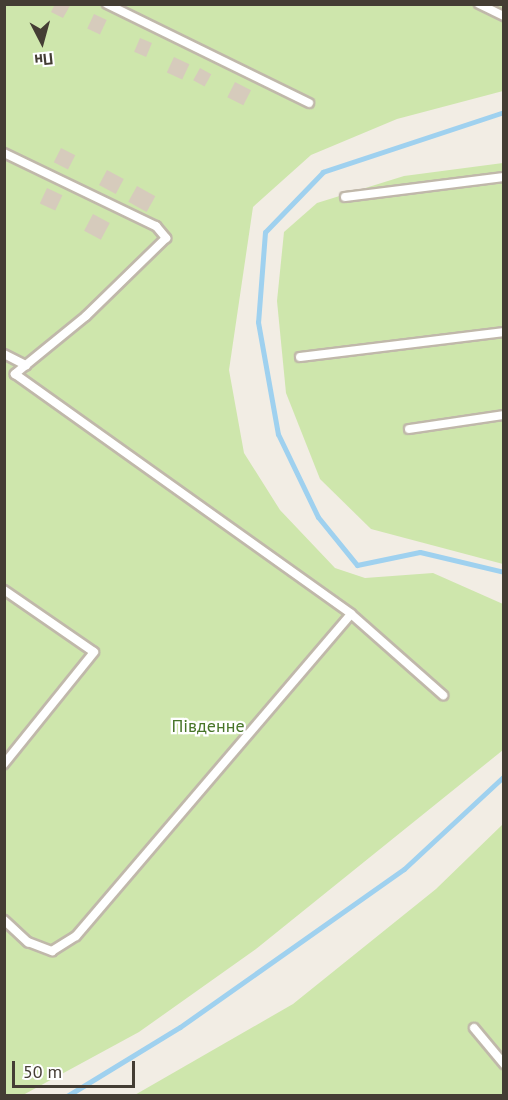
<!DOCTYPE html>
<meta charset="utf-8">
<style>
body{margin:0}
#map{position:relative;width:508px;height:1100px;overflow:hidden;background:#f2ede4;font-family:"PT Sans",sans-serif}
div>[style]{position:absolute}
.green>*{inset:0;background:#cee6ac}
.stream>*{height:5px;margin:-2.5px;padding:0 2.5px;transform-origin:2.5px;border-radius:2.5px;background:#9fd1ef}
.building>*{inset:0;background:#d6cbbc;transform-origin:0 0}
.roads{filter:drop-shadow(2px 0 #c0b8aa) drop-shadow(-2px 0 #c0b8aa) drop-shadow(0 2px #c0b8aa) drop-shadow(0 -2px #c0b8aa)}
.lane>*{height:8px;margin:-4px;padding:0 4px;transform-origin:4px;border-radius:4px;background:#fff}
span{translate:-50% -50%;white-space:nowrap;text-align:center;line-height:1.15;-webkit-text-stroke:4.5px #fff;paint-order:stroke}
.park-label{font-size:18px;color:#477528}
.frame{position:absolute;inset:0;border:6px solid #443d34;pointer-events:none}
.north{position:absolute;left:12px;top:12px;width:60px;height:60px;-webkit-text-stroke:4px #fff;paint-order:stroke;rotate:174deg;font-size:16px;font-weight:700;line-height:24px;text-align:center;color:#443d34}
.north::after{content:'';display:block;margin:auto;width:21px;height:27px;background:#443d34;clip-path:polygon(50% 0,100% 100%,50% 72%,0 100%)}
.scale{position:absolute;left:12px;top:1061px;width:123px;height:27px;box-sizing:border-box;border:3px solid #443d34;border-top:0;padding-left:8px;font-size:18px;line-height:21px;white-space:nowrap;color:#443d34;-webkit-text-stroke:4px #fff;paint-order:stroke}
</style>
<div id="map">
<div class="green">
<div style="clip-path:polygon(5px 5px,503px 5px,503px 91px,397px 119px,311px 155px,253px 207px,229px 370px,244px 453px,280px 510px,335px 568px,365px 578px,433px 573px,503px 604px,503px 750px,256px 949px,139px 1032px,23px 1095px,5px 1096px)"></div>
<div style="clip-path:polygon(503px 163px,503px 564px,371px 529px,320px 479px,286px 393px,277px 301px,284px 232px,317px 203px,404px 176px)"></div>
<div style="clip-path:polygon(503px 824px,503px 1095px,133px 1096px,293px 1004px,436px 889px)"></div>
</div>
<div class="stream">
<div style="left:504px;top:112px;width:191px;rotate:161.7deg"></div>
<div style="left:323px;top:172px;width:83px;rotate:134deg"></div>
<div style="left:265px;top:232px;width:90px;rotate:94.4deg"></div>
<div style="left:258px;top:322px;width:114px;rotate:79.9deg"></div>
<div style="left:278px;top:434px;width:92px;rotate:64.3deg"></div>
<div style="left:318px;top:517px;width:62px;rotate:50.9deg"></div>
<div style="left:357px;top:565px;width:64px;rotate:-11.7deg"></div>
<div style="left:420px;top:552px;width:86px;rotate:13.4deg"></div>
<div style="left:67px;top:1096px;width:132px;rotate:-31.4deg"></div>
<div style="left:180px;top:1027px;width:274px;rotate:-35.2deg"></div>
<div style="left:404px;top:869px;width:137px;rotate:-42.9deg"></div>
</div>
<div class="building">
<div style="clip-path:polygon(55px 4px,71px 4px,63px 18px,51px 12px)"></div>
<div style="left:94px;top:14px;width:14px;height:16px;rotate:25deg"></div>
<div style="left:140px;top:38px;width:13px;height:15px;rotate:23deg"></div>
<div style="left:174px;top:57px;width:17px;height:17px;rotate:25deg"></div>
<div style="left:200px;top:68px;width:13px;height:14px;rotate:29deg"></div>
<div style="left:235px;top:82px;width:18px;height:17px;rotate:27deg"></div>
<div style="left:61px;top:148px;width:16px;height:16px;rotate:27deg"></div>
<div style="left:107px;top:170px;width:19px;height:17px;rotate:28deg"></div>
<div style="left:137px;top:186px;width:21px;height:18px;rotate:29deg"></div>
<div style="left:47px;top:188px;width:17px;height:17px;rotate:25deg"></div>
<div style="left:93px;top:214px;width:19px;height:19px;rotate:28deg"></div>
</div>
<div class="roads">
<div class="lane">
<div style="left:107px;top:4px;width:225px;rotate:26.1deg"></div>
<div style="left:479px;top:4px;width:28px;rotate:26deg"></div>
<div style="left:4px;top:153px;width:169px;rotate:25.7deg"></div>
<div style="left:156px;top:226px;width:16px;rotate:50deg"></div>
<div style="left:166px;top:238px;width:112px;rotate:135.7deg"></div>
<div style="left:86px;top:316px;width:92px;rotate:140.8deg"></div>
<div style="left:15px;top:374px;width:413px;rotate:35.5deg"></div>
<div style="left:351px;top:614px;width:123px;rotate:41.4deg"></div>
<div style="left:345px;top:197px;width:160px;rotate:-7.2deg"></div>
<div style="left:4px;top:354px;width:25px;rotate:27deg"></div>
<div style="left:300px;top:357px;width:206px;rotate:-7deg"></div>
<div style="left:409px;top:429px;width:96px;rotate:-8.4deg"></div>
<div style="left:4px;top:590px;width:109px;rotate:34.6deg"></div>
<div style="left:94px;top:652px;width:144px;rotate:128.8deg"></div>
<div style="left:4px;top:920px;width:33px;rotate:43deg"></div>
<div style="left:28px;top:942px;width:26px;rotate:21deg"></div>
<div style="left:52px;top:951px;width:28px;rotate:-32deg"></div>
<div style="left:76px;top:936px;width:423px;rotate:-49.5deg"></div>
<div style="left:474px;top:1028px;width:47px;rotate:50.2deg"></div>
</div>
</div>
<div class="park-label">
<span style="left:208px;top:726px">Південне</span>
</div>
<div class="frame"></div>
<div class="north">Пн</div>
<div class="scale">50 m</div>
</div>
